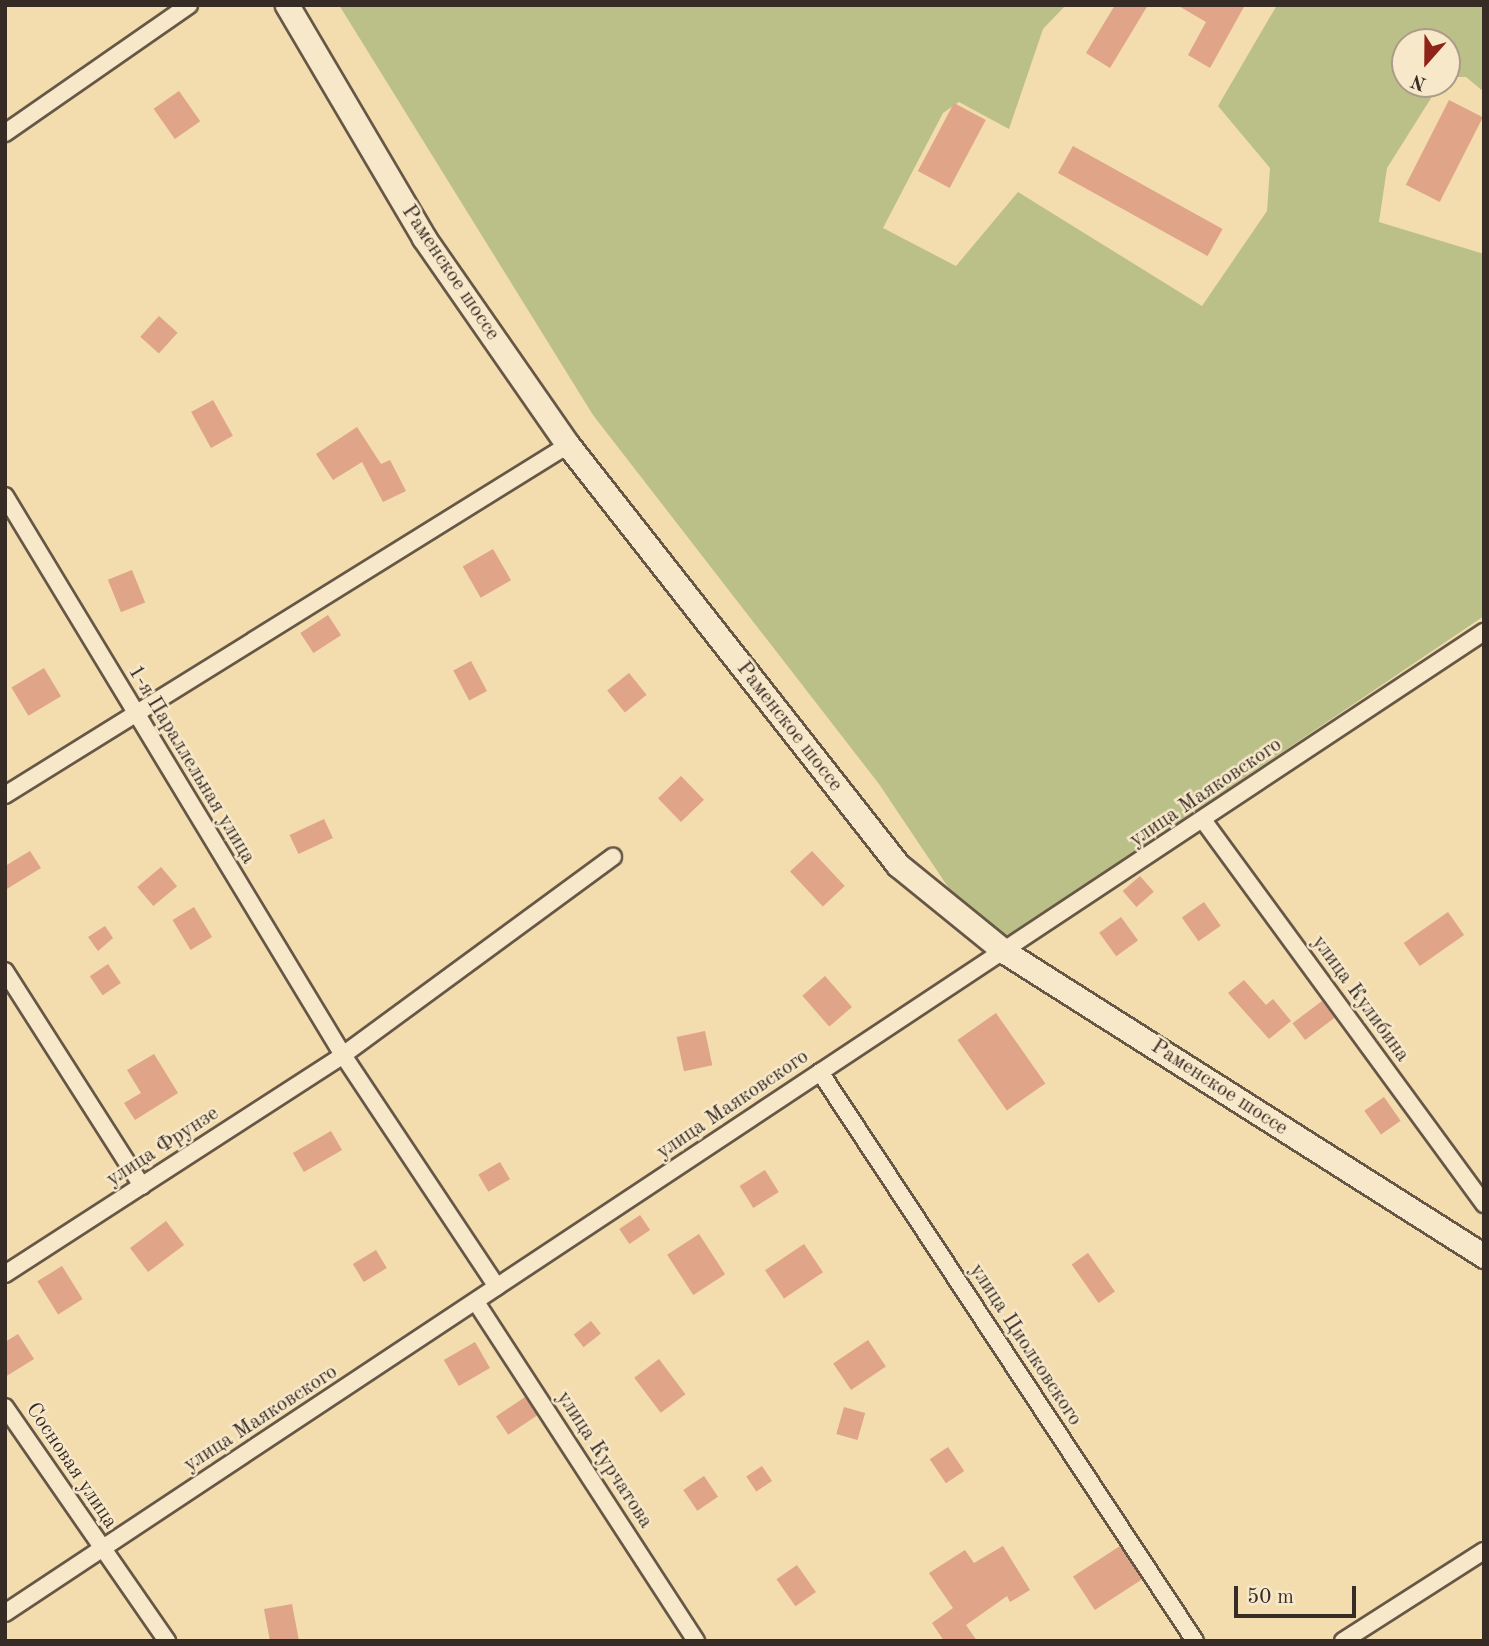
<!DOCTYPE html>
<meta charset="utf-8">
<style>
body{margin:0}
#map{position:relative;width:1489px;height:1646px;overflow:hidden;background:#f3dcad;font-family:"Old Standard TT",serif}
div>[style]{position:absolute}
.green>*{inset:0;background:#bbc089}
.building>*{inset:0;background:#e0a489;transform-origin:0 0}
.roads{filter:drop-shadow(2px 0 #665747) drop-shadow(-2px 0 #665747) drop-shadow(0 2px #665747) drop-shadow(0 -2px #665747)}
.minor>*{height:16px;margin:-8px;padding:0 8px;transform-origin:8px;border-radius:8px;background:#f7e8ca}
.secondary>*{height:23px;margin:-11.5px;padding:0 11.5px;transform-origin:11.5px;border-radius:11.5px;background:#f7e8ca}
span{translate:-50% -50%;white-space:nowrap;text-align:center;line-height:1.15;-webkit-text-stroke:5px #f7e8ca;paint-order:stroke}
.street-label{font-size:21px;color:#372b25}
.frame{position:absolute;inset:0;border:7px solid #372b25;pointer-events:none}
.north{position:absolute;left:1391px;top:28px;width:70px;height:70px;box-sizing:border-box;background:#f7e8ca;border:2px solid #aa9c88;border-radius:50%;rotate:201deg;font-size:19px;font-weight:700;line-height:28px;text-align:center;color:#372b25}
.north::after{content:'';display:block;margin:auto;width:24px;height:32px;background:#8f2418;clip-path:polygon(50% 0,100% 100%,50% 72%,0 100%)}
.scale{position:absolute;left:1234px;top:1586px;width:122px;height:32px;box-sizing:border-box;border:4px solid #372b25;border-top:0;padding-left:9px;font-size:21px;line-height:24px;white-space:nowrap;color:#372b25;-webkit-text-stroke:5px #f7e8ca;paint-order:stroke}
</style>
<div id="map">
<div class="green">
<div style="clip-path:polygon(339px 5px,1066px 5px,1043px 29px,1009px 129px,959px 102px,943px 113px,883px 228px,956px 266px,1018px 192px,1202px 306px,1267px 211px,1270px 168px,1218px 106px,1277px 5px,1484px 5px,1484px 92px,1466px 77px,1447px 77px,1447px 42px,1405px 42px,1405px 84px,1440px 84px,1387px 168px,1379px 222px,1484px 254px,1484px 616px,1004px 940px,950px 890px,879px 784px,593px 415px)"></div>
</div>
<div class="building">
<div style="clip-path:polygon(1115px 5px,1148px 5px,1110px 68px,1086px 53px)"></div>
<div style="clip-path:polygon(1177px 5px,1245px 5px,1210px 68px,1188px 55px,1206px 22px)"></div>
<div style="left:179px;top:91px;width:37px;height:31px;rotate:55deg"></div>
<div style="left:1449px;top:100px;width:38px;height:95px;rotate:27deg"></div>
<div style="left:954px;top:103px;width:36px;height:77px;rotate:28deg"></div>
<div style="left:1073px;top:146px;width:171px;height:31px;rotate:29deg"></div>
<div style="left:159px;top:316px;width:25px;height:28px;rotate:42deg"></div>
<div style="left:213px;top:400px;width:41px;height:25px;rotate:61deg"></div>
<div style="clip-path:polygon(357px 427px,381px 464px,390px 460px,406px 491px,383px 502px,362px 462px,333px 480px,316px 454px)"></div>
<div style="left:493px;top:549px;width:36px;height:35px;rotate:60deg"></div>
<div style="left:132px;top:570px;width:35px;height:26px;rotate:68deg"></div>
<div style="left:328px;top:615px;width:24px;height:33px;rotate:57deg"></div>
<div style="left:471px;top:661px;width:34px;height:20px;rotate:62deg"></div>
<div style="left:44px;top:668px;width:33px;height:38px;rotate:59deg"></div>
<div style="left:629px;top:673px;width:28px;height:28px;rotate:51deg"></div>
<div style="left:681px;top:776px;width:33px;height:32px;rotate:46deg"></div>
<div style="left:324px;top:819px;width:21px;height:38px;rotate:65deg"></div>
<div style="clip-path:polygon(30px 851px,41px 868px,5px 890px,5px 866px)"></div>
<div style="left:812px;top:851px;width:48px;height:30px;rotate:47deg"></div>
<div style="left:161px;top:867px;width:25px;height:31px;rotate:50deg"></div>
<div style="left:1140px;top:876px;width:21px;height:23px;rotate:49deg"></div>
<div style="left:1204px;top:902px;width:29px;height:27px;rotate:55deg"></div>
<div style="left:194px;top:907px;width:35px;height:25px;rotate:59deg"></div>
<div style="left:1448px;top:912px;width:28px;height:54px;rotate:55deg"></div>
<div style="left:1121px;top:917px;width:29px;height:27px;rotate:54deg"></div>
<div style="clip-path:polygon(105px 926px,113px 938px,98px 951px,88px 937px)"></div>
<div style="left:108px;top:964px;width:23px;height:22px;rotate:56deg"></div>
<div style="left:825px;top:976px;width:41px;height:30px;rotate:49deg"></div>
<div style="clip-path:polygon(1244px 980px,1266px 1005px,1273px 999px,1291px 1021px,1269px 1039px,1228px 993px)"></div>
<div style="left:1322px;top:1001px;width:21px;height:37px;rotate:53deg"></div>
<div style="left:996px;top:1013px;width:86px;height:47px;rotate:55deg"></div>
<div style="left:705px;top:1031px;width:35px;height:29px;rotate:78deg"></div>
<div style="clip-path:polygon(154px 1054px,178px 1093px,135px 1120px,124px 1103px,141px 1093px,127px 1070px)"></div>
<div style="left:1384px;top:1097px;width:29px;height:24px;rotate:55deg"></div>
<div style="left:331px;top:1131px;width:22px;height:44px;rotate:60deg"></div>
<div style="left:500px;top:1162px;width:20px;height:25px;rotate:60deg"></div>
<div style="left:765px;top:1170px;width:26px;height:30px;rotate:58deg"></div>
<div style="left:640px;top:1215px;width:18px;height:25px;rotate:56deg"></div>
<div style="left:166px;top:1221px;width:30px;height:45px;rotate:53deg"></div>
<div style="left:699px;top:1234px;width:48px;height:38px;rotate:57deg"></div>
<div style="left:804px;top:1244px;width:34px;height:47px;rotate:56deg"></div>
<div style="left:376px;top:1250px;width:21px;height:27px;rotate:59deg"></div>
<div style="left:1088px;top:1253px;width:47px;height:20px;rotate:55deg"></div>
<div style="left:62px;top:1266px;width:39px;height:29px;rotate:58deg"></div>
<div style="left:591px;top:1321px;width:16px;height:22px;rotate:52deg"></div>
<div style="clip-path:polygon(18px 1334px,34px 1359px,5px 1377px,5px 1342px)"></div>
<div style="left:868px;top:1340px;width:32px;height:42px;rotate:56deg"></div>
<div style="left:475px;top:1342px;width:30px;height:36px;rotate:60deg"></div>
<div style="left:659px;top:1359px;width:44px;height:31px;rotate:53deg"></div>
<div style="left:525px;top:1397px;width:22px;height:35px;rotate:56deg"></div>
<div style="left:844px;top:1407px;width:22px;height:28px;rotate:16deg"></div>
<div style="left:948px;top:1447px;width:29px;height:22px;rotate:56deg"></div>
<div style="left:762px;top:1466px;width:18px;height:19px;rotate:56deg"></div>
<div style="left:704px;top:1476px;width:25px;height:25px;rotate:56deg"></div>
<div style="clip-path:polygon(1003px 1546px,1030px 1590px,1010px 1602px,1007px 1596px,966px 1625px,977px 1641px,944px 1641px,932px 1623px,953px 1608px,929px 1573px,965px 1550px,974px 1563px)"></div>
<div style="left:1120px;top:1546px;width:40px;height:56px;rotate:57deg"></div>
<div style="left:797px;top:1565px;width:33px;height:25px;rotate:55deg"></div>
<div style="clip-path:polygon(292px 1604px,299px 1641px,270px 1641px,264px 1609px)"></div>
</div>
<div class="roads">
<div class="minor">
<div style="left:5px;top:133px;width:224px;rotate:-34.8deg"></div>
<div style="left:5px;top:496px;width:653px;rotate:58.84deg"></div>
<div style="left:343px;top:1055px;width:278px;rotate:56.4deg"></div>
<div style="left:5px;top:795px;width:663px;rotate:-31.87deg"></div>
<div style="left:1203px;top:820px;width:476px;rotate:53.8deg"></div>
<div style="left:5px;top:971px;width:255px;rotate:57.5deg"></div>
<div style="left:820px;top:1072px;width:681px;rotate:56.61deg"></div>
<div style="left:5px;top:1274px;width:403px;rotate:-32.9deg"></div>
<div style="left:343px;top:1055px;width:335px;rotate:-36.3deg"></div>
<div style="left:476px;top:1302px;width:404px;rotate:57deg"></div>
<div style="left:5px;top:1407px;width:285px;rotate:55.3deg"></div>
<div style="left:5px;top:1613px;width:1775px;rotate:-33.56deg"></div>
<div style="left:1343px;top:1641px;width:167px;rotate:-32.6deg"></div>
</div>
<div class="secondary">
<div style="left:287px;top:5px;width:270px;rotate:59.5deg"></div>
<div style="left:424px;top:238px;width:252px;rotate:55.2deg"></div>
<div style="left:568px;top:445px;width:534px;rotate:51.84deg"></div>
<div style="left:898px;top:865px;width:138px;rotate:39.1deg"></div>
<div style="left:1005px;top:952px;width:567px;rotate:32.4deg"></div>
</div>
</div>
<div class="street-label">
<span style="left:450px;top:273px;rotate:56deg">Раменское шоссе</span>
<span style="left:789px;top:727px;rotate:52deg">Раменское шоссе</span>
<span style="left:191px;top:765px;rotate:59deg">1-я Параллельная улица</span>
<span style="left:1206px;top:793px;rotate:-34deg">улица Маяковского</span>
<span style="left:1360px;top:999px;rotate:54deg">улица Кулибина</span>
<span style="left:1219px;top:1088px;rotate:33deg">Раменское шоссе</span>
<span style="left:733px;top:1105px;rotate:-34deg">улица Маяковского</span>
<span style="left:163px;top:1147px;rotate:-33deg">улица Фрунзе</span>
<span style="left:1025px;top:1345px;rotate:57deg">улица Циолковского</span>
<span style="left:261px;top:1419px;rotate:-33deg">улица Маяковского</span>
<span style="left:604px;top:1460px;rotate:57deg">улица Курчатова</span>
<span style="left:71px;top:1466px;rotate:56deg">Сосновая улица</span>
</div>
<div class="frame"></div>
<div class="north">N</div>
<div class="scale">50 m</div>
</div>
